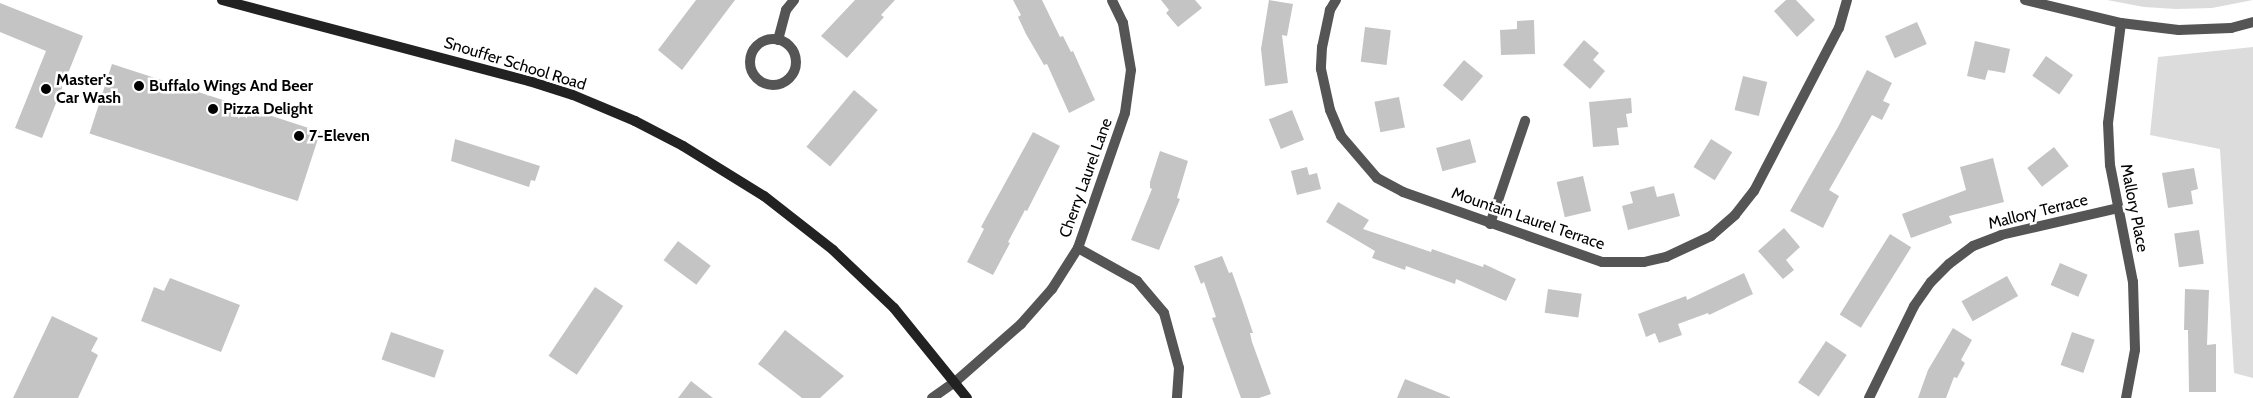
<!DOCTYPE html>
<style>
body{margin:0}
#map{position:relative;width:2253px;height:398px;overflow:hidden;background:#fff;font-family:Cabin,sans-serif}
div>[style]{position:absolute}
.green>*{inset:0;background:#dcdcdc}
.building>*{inset:0;background:#c4c4c4;transform-origin:0 0}
.minor>*{height:10px;margin:-5px;padding:0 5px;transform-origin:5px;border-radius:5px;background:#555}
.minor>.ring{margin:-5px;padding:0;box-sizing:content-box;background:none;border:10px solid #555;border-radius:50%}
.secondary>*{height:10px;margin:-5px;padding:0 5px;transform-origin:5px;border-radius:5px;background:#222}
.dots>*{width:14px;height:14px;translate:-50% -50%;box-sizing:border-box;border:2px solid #fff;border-radius:50%}
span{translate:-50% -50%;white-space:nowrap;text-align:center;line-height:1.15;-webkit-text-stroke:5px #fff;paint-order:stroke}
.street-label{font-size:16px;color:#000}
.poi-label{font-size:16px;color:#000;font-weight:700}
.left{translate:0 -50%;text-align:left}
</style>
<div id="map">
<div class="green">
<div style="clip-path:polygon(2107px 0,2253px 0,2212px 8px,2176px 9px,2144px 7px)"></div>
<div style="clip-path:polygon(2253px 47px,2253px 378px,2234px 373px,2220px 149px,2150px 135px,2158px 57px)"></div>
</div>
<div class="building">
<div style="clip-path:polygon(696px 0,735px 0,682px 70px,658px 50px)"></div>
<div style="clip-path:polygon(855px 0,895px 0,881px 15px,884px 17px,847px 58px,821px 36px)"></div>
<div style="clip-path:polygon(1013px 0,1042px 0,1060px 37px,1063px 36px,1071px 52px,1073px 51px,1095px 100px,1069px 113px,1047px 64px,1044px 65px,1026px 34px,1018px 17px,1021px 15px)"></div>
<div style="clip-path:polygon(1161px 0,1195px 0,1202px 8px,1178px 27px,1166px 13px,1169px 10px)"></div>
<div style="clip-path:polygon(1269px 0,1293px 4px,1287px 36px,1282px 35px,1288px 83px,1265px 86px,1261px 49px)"></div>
<div style="clip-path:polygon(1786px 0,1796px 0,1815px 20px,1797px 37px,1774px 11px)"></div>
<div style="clip-path:polygon(0 3px,83px 36px,42px 138px,15px 128px,46px 51px,0 32px)"></div>
<div style="clip-path:polygon(1534px 20px,1535px 54px,1501px 55px,1500px 30px,1517px 29px,1517px 21px)"></div>
<div style="left:1917px;top:22px;width:24px;height:35px;rotate:66deg"></div>
<div style="left:1365px;top:27px;width:26px;height:35px;rotate:7deg"></div>
<div style="clip-path:polygon(1584px 40px,1599px 53px,1593px 60px,1605px 71px,1590px 89px,1563px 65px)"></div>
<div style="clip-path:polygon(1975px 41px,2010px 49px,2005px 73px,1988px 70px,1985px 80px,1967px 76px)"></div>
<div style="left:2046px;top:56px;width:33px;height:24px;rotate:35deg"></div>
<div style="left:1464px;top:60px;width:25px;height:33px;rotate:40deg"></div>
<div style="left:112px;top:64px;width:219px;height:73px;rotate:18deg"></div>
<div style="clip-path:polygon(1867px 70px,1892px 83px,1883px 101px,1890px 104px,1882px 120px,1872px 115px,1829px 190px,1839px 196px,1823px 228px,1790px 211px,1838px 127px)"></div>
<div style="left:1743px;top:76px;width:25px;height:35px;rotate:14deg"></div>
<div style="left:854px;top:90px;width:31px;height:74px;rotate:40deg"></div>
<div style="left:1399px;top:97px;width:31px;height:25px;rotate:79deg"></div>
<div style="clip-path:polygon(1631px 98px,1632px 113px,1626px 114px,1628px 127px,1617px 128px,1619px 145px,1593px 147px,1589px 102px)"></div>
<div style="left:1292px;top:110px;width:32px;height:25px;rotate:68deg"></div>
<div style="clip-path:polygon(1033px 132px,1060px 146px,1027px 211px,1025px 210px,1008px 242px,1010px 243px,993px 275px,967px 262px,984px 229px,981px 227px)"></div>
<div style="clip-path:polygon(455px 139px,540px 166px,535px 181px,531px 180px,529px 187px,451px 161px)"></div>
<div style="left:1470px;top:139px;width:24px;height:35px;rotate:75deg"></div>
<div style="left:1711px;top:139px;width:25px;height:33px;rotate:32deg"></div>
<div style="left:2054px;top:147px;width:24px;height:34px;rotate:52deg"></div>
<div style="clip-path:polygon(1160px 151px,1188px 161px,1177px 198px,1180px 199px,1159px 250px,1131px 240px,1152px 189px,1150px 188px,1150px 182px)"></div>
<div style="clip-path:polygon(1993px 158px,2004px 202px,1949px 216px,1952px 223px,1911px 238px,1902px 214px,1966px 190px,1960px 167px)"></div>
<div style="clip-path:polygon(1307px 167px,1309px 175px,1317px 173px,1321px 189px,1297px 195px,1291px 171px)"></div>
<div style="clip-path:polygon(2194px 168px,2198px 189px,2191px 191px,2193px 204px,2168px 208px,2162px 173px)"></div>
<div style="left:1583px;top:176px;width:36px;height:27px;rotate:77deg"></div>
<div style="clip-path:polygon(1654px 186px,1657px 197px,1674px 193px,1680px 216px,1628px 230px,1622px 206px,1633px 203px,1630px 192px)"></div>
<div style="clip-path:polygon(1338px 202px,1369px 220px,1363px 229px,1431px 252px,1432px 249px,1483px 267px,1484px 264px,1516px 279px,1506px 301px,1456px 279px,1455px 284px,1406px 266px,1405px 270px,1372px 258px,1375px 251px,1326px 222px)"></div>
<div style="clip-path:polygon(1784px 228px,1800px 247px,1786px 260px,1794px 270px,1783px 279px,1758px 251px)"></div>
<div style="left:2199px;top:230px;width:34px;height:25px;rotate:82deg"></div>
<div style="left:1890px;top:234px;width:25px;height:95px;rotate:32deg"></div>
<div style="left:678px;top:241px;width:41px;height:24px;rotate:37deg"></div>
<div style="clip-path:polygon(1222px 256px,1229px 273px,1232px 272px,1244px 306px,1253px 333px,1250px 333px,1252px 342px,1271px 394px,1259px 398px,1241px 398px,1212px 318px,1216px 317px,1204px 282px,1201px 284px,1194px 266px)"></div>
<div style="left:2060px;top:263px;width:30px;height:24px;rotate:23deg"></div>
<div style="clip-path:polygon(1744px 273px,1753px 294px,1709px 315px,1708px 313px,1678px 324px,1682px 335px,1659px 343px,1655px 333px,1646px 337px,1638px 314px,1686px 296px,1687px 300px)"></div>
<div style="left:2007px;top:276px;width:23px;height:52px;rotate:61deg"></div>
<div style="clip-path:polygon(170px 278px,240px 305px,221px 352px,141px 321px,154px 287px,164px 291px)"></div>
<div style="left:595px;top:287px;width:34px;height:83px;rotate:34deg"></div>
<div style="left:1548px;top:289px;width:34px;height:24px;rotate:8deg"></div>
<div style="clip-path:polygon(2185px 289px,2209px 290px,2207px 345px,2216px 344px,2216px 392px,2189px 392px,2188px 330px,2184px 330px)"></div>
<div style="clip-path:polygon(52px 316px,98px 338px,91px 351px,98px 355px,78px 398px,13px 398px)"></div>
<div style="clip-path:polygon(1953px 328px,1972px 340px,1961px 360px,1965px 363px,1957px 378px,1954px 377px,1946px 398px,1918px 398px,1928px 370px)"></div>
<div style="clip-path:polygon(785px 330px,844px 376px,820px 398px,802px 398px,758px 364px)"></div>
<div style="left:391px;top:332px;width:56px;height:29px;rotate:19deg"></div>
<div style="left:2072px;top:332px;width:24px;height:35px;rotate:19deg"></div>
<div style="left:1826px;top:341px;width:25px;height:50px;rotate:34deg"></div>
<div style="clip-path:polygon(1405px 379px,1450px 397px,1450px 398px,1397px 398px)"></div>
<div style="clip-path:polygon(691px 381px,713px 398px,678px 398px)"></div>
</div>
<div class="minor">
<div style="left:1336px;top:0;width:12px;rotate:121deg"></div>
<div style="left:1330px;top:10px;width:38px;rotate:102deg"></div>
<div style="left:1322px;top:47px;width:22px;rotate:93deg"></div>
<div style="left:1321px;top:69px;width:42px;rotate:77.6deg"></div>
<div style="left:1330px;top:110px;width:28px;rotate:67deg"></div>
<div style="left:1341px;top:136px;width:55px;rotate:49.4deg"></div>
<div style="left:1377px;top:178px;width:30px;rotate:28deg"></div>
<div style="left:1403px;top:192px;width:211px;rotate:19.4deg"></div>
<div style="left:1602px;top:262px;width:42px"></div>
<div style="left:1644px;top:262px;width:23px;rotate:-13deg"></div>
<div style="left:1666px;top:257px;width:50px;rotate:-25deg"></div>
<div style="left:1711px;top:236px;width:32px;rotate:-41deg"></div>
<div style="left:1735px;top:215px;width:31px;rotate:-52deg"></div>
<div style="left:1754px;top:191px;width:184px;rotate:-62.5deg"></div>
<div style="left:1839px;top:28px;width:29px;rotate:-74deg"></div>
<div style="left:2025px;top:0;width:99px;rotate:13.5deg"></div>
<div style="left:2121px;top:23px;width:58px;rotate:6.9deg"></div>
<div style="left:2179px;top:30px;width:52px;rotate:-2.2deg"></div>
<div style="left:2231px;top:28px;width:23px;rotate:-15deg"></div>
<div style="left:2121px;top:23px;width:101px;rotate:97.4deg"></div>
<div style="left:2108px;top:123px;width:42px;rotate:87.3deg"></div>
<div style="left:2110px;top:165px;width:119px;rotate:78.9deg"></div>
<div style="left:2133px;top:282px;width:68px;rotate:88.3deg"></div>
<div style="left:2135px;top:350px;width:49px;rotate:100.6deg"></div>
<div class="ring" style="left:750px;top:39px;width:36px;height:36px"></div>
<div style="left:778px;top:40px;width:31px;rotate:-75deg"></div>
<div style="left:786px;top:10px;width:13px;rotate:-51deg"></div>
<div style="left:1490px;top:224px;width:109px;rotate:-71.2deg"></div>
<div style="left:1078px;top:248px;width:68px;rotate:29.2deg"></div>
<div style="left:1137px;top:281px;width:42px;rotate:49.8deg"></div>
<div style="left:1164px;top:313px;width:57px;rotate:74.7deg"></div>
<div style="left:1179px;top:368px;width:30px;rotate:94deg"></div>
<div style="left:932px;top:398px;width:28px;rotate:-35deg"></div>
<div style="left:955px;top:382px;width:88px;rotate:-41.3deg"></div>
<div style="left:1021px;top:324px;width:47px;rotate:-48.5deg"></div>
<div style="left:1052px;top:289px;width:49px;rotate:-57.6deg"></div>
<div style="left:1078px;top:248px;width:143px;rotate:-70.8deg"></div>
<div style="left:1125px;top:113px;width:43px;rotate:-82.1deg"></div>
<div style="left:1131px;top:70px;width:48px;rotate:-99.7deg"></div>
<div style="left:1123px;top:23px;width:25px;rotate:-116deg"></div>
<div style="left:1869px;top:398px;width:102px;rotate:-63.9deg"></div>
<div style="left:1914px;top:306px;width:29px;rotate:-55deg"></div>
<div style="left:1931px;top:282px;width:25px;rotate:-45deg"></div>
<div style="left:1949px;top:264px;width:30px;rotate:-37deg"></div>
<div style="left:1973px;top:246px;width:30px;rotate:-21deg"></div>
<div style="left:2001px;top:235px;width:121px;rotate:-12.9deg"></div>
</div>
<div class="secondary">
<div style="left:222px;top:0;width:318px;rotate:14.8deg"></div>
<div style="left:529px;top:81px;width:46px;rotate:17.7deg"></div>
<div style="left:573px;top:95px;width:67px;rotate:22.8deg"></div>
<div style="left:635px;top:121px;width:54px;rotate:27.5deg"></div>
<div style="left:683px;top:146px;width:95px;rotate:31.7deg"></div>
<div style="left:764px;top:196px;width:88px;rotate:38deg"></div>
<div style="left:833px;top:250px;width:84px;rotate:43.6deg"></div>
<div style="left:894px;top:308px;width:116px;rotate:51deg"></div>
</div>
<div class="dots">
<div style="left:139px;top:86px;background:#000"></div>
<div style="left:46px;top:89px;background:#000"></div>
<div style="left:213px;top:109px;background:#000"></div>
<div style="left:299px;top:136px;background:#000"></div>
</div>
<div class="street-label">
<span style="left:515px;top:64px;rotate:17deg">Snouffer School Road</span>
<span style="left:1086px;top:178px;rotate:-70deg">Cherry Laurel Lane</span>
<span style="left:2134px;top:208px;rotate:79deg">Mallory Place</span>
<span style="left:2038px;top:212px;rotate:-14deg">Mallory Terrace</span>
<span style="left:1528px;top:219px;rotate:19deg">Mountain Laurel Terrace</span>
</div>
<div class="poi-label">
<span class="left" style="left:56px;top:89px">Master's<br>Car Wash</span>
<span class="left" style="left:149px;top:86px">Buffalo Wings And Beer</span>
<span class="left" style="left:223px;top:109px">Pizza Delight</span>
<span class="left" style="left:309px;top:136px">7-Eleven</span>
</div>
</div>
